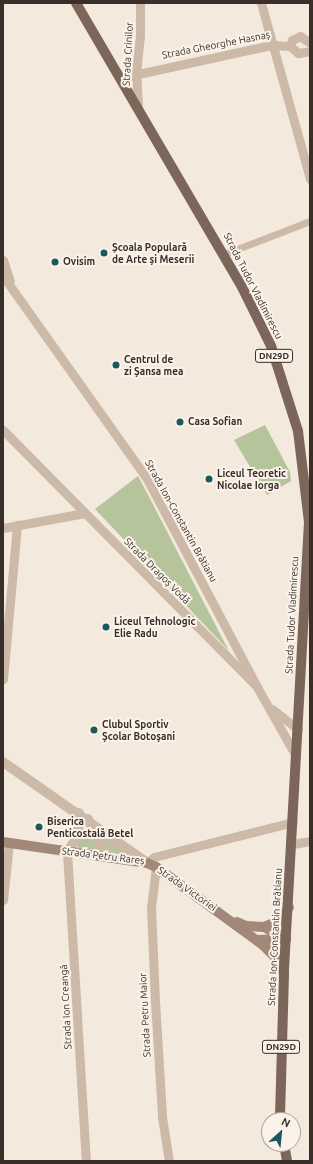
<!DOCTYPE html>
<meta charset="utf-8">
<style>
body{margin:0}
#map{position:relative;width:313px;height:1164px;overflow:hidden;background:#f4e9dd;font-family:Ubuntu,sans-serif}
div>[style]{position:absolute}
.green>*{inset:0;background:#b6c49c}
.pedestrian>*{height:7px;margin:-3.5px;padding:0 3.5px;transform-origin:3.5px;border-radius:3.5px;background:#cdb9a8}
.minor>*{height:9px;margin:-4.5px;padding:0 4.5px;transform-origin:4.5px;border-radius:4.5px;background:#cdb9a8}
.tertiary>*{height:10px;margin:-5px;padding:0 5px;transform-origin:5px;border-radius:5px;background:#cdb9a8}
.secondary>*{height:10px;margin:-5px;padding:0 5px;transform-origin:5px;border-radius:5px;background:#a18879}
.primary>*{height:10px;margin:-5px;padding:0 5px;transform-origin:5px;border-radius:5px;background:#7c6559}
.dots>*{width:11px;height:11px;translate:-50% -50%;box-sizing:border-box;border:2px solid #fbf3ea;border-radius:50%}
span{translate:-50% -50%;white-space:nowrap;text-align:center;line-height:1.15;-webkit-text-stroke:4px #fbf3ea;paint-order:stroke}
.shield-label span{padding:1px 3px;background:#fbf3ea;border:1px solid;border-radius:3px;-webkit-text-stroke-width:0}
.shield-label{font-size:9px;color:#392e29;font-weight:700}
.street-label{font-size:10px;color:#392e29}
.poi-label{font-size:10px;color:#392e29;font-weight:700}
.left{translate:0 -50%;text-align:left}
.frame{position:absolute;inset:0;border:4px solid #392e29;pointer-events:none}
.north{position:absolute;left:261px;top:1112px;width:40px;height:40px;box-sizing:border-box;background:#fbf3ea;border:1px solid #ada49d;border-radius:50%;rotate:27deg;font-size:11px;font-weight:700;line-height:16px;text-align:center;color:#392e29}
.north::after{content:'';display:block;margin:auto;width:14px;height:18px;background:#1b585d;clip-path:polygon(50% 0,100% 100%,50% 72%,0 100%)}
</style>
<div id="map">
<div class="green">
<div style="clip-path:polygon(265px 425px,290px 472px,291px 481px,267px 495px,234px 440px)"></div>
<div style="clip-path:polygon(138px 476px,146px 491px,229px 651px,95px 509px)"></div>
<div style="clip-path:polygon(85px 831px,87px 832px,101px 850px,78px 848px,77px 846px)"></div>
<div style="clip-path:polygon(95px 831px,133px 856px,113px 854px)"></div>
</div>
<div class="pedestrian">
<div style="left:224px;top:254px;width:92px;rotate:-21deg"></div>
</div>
<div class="minor">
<div style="left:261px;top:3px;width:183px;rotate:74.4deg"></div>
<div style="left:290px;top:46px;width:11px;rotate:41deg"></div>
<div style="left:298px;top:53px;width:12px;rotate:-9deg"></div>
<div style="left:120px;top:78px;width:155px;rotate:-12.3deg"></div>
<div style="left:271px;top:45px;width:19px;rotate:3deg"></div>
<div style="left:290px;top:46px;width:6px;rotate:-72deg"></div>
<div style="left:292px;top:40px;width:9px;rotate:-27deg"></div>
<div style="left:300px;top:36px;width:12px;rotate:35deg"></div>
<div style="left:138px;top:106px;width:33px;rotate:-93deg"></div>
<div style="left:136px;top:73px;width:37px;rotate:-84deg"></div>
<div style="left:140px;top:36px;width:33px;rotate:-90deg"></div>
<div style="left:3px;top:260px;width:22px;rotate:72deg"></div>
<div style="left:3px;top:276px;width:247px;rotate:54.6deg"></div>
<div style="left:146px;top:477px;width:238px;rotate:62.1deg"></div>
<div style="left:3px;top:430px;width:361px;rotate:45.3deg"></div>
<div style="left:257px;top:687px;width:79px;rotate:60.5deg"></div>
<div style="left:3px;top:528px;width:83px;rotate:-10.4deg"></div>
<div style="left:3px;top:679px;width:155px;rotate:-84.8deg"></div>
<div style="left:272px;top:709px;width:33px;rotate:38deg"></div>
<div style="left:293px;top:844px;width:17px;rotate:-10deg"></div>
<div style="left:67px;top:852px;width:310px;rotate:86.5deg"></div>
<div style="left:147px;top:863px;width:9px;rotate:-41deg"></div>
<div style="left:154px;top:857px;width:143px;rotate:-14.1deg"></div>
<div style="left:156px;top:867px;width:39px;rotate:97deg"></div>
<div style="left:151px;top:906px;width:95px;rotate:87.6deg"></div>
<div style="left:155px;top:1001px;width:116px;rotate:86.5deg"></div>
<div style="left:162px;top:1117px;width:45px;rotate:81deg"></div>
<div style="left:3px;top:900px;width:57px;rotate:-84deg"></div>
</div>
<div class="tertiary">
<div style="left:3px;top:762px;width:176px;rotate:35deg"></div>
<div style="left:88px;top:819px;width:28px;rotate:64deg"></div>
<div style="left:100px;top:844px;width:18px;rotate:47deg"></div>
<div style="left:67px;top:852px;width:19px;rotate:-54deg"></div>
<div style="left:78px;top:837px;width:24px;rotate:-88deg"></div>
</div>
<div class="secondary">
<div style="left:3px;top:842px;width:146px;rotate:8.3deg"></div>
<div style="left:147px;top:863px;width:10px;rotate:24deg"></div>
<div style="left:156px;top:867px;width:132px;rotate:36.1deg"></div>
<div style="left:263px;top:945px;width:23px;rotate:45deg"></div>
<div style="left:279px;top:961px;width:13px;rotate:67deg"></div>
<div style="left:237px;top:922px;width:10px;rotate:24deg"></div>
<div style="left:246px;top:926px;width:18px;rotate:3deg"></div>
<div style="left:264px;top:927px;width:25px;rotate:29deg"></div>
<div style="left:264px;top:927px;width:18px;rotate:-22deg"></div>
<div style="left:281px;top:920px;width:15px;rotate:-58deg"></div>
<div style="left:257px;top:940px;width:29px;rotate:-2deg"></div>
</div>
<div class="primary">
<div style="left:76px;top:3px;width:329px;rotate:59.7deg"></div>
<div style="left:242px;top:287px;width:66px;rotate:63.8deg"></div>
<div style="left:271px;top:346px;width:89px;rotate:72.4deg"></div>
<div style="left:298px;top:431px;width:92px;rotate:83.1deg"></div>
<div style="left:309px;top:522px;width:453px;rotate:93.2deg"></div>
<div style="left:284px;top:974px;width:146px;rotate:91.6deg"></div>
<div style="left:284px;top:1144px;width:17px;rotate:80deg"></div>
</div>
<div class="dots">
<div style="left:104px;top:253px;background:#1b585d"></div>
<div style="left:55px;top:262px;background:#1b585d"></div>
<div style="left:116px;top:365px;background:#1b585d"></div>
<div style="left:180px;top:422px;background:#1b585d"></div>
<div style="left:209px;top:479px;background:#1b585d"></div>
<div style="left:106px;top:627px;background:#1b585d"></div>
<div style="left:94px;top:730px;background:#1b585d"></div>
<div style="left:39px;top:827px;background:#1b585d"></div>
</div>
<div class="shield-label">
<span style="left:274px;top:356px">DN29D</span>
<span style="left:281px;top:1047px">DN29D</span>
</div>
<div class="street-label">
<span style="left:216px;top:45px;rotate:-11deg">Strada Gheorghe Hasnaș</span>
<span style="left:128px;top:54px;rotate:-87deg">Strada Crinilor</span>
<span style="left:253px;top:286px;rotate:63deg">Strada Tudor Vladimirescu</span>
<span style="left:181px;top:521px;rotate:61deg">Strada Ion-Constantin Brătianu</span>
<span style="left:157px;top:571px;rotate:45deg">Strada Dragoș Vodă</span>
<span style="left:292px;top:615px;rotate:-87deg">Strada Tudor Vladimirescu</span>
<span style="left:103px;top:856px;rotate:7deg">Strada Petru Rareș</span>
<span style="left:187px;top:889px;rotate:35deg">Strada Victoriei</span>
<span style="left:275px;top:937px;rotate:-87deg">Strada Ion-Constantin Brătianu</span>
<span style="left:66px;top:1007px;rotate:-93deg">Strada Ion Creangă</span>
<span style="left:145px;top:1015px;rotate:-93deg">Strada Petru Maior</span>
</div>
<div class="poi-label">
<span class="left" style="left:112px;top:253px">Școala Populară<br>de Arte și Meserii</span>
<span class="left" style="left:63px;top:262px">Ovisim</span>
<span class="left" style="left:124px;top:365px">Centrul de<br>zi Șansa mea</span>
<span class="left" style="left:188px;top:422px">Casa Sofian</span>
<span class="left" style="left:217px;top:479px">Liceul Teoretic<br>Nicolae Iorga</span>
<span class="left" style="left:114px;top:627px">Liceul Tehnologic<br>Elie Radu</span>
<span class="left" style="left:102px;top:730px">Clubul Sportiv<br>Școlar Botoșani</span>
<span class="left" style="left:47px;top:827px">Biserica<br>Penticostală Betel</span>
</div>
<div class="frame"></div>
<div class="north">N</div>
</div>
